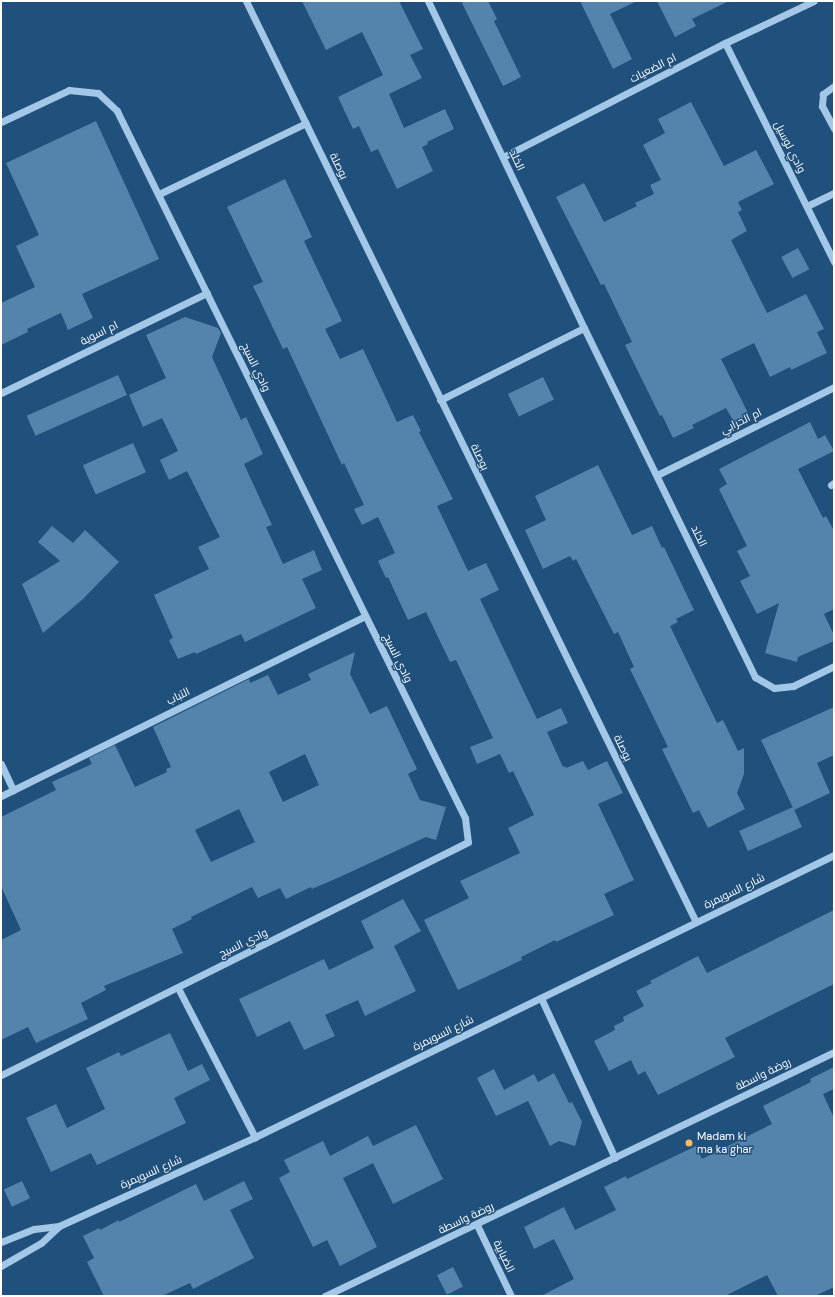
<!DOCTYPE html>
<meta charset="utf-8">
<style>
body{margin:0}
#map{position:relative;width:835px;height:1297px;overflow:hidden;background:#20507c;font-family:"DM Sans",Cairo,sans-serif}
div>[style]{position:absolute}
.building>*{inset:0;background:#5483ab;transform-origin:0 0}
.minor>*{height:7px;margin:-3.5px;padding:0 3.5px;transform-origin:3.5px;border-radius:3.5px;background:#a3c7e6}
.dots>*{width:11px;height:11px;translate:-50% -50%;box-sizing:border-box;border:2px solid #20507c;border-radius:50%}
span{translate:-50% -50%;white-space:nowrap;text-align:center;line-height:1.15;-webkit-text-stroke:3px #20507c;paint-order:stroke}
.street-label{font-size:11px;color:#fff}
.poi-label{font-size:11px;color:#fff}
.left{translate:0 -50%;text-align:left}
.frame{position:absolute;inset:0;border:2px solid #fff;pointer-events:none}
</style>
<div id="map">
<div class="building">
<div style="clip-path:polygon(302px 1px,399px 1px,423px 49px,410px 55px,422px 78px,389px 94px,404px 128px,445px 109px,454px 129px,427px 142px,428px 144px,422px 147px,433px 171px,397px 189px,378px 149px,371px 152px,359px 126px,353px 129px,338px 97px,383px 75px,362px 32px,326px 50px)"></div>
<div style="clip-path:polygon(461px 1px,488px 1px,497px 19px,494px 21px,521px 77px,503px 86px)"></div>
<div style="clip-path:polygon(580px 1px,637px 1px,610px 14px,632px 59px,613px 69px)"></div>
<div style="clip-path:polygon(657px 1px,729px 1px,692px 19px,696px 26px,675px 37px)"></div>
<div style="clip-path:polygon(691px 102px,724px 166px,756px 150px,774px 184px,738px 202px,742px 210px,738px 212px,747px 231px,731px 240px,767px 313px,806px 294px,824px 329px,817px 332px,827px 353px,791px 370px,790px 367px,770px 377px,754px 343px,721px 359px,749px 415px,734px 422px,726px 408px,692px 425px,694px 428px,673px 438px,662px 415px,660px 416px,625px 345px,632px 342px,604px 284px,601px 285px,556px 197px,584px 183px,604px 222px,637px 206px,635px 203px,654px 194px,650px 185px,661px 180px,643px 145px,665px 133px,658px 119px)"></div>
<div style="clip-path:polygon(96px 121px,159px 259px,82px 294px,93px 318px,68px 330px,61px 313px,27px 329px,28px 332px,1px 345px,1px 303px,35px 287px,16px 246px,39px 235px,6px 163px)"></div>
<div style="clip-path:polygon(285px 179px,312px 237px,304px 241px,342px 321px,325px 329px,340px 359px,363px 349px,397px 422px,413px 415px,421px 431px,419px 432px,453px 499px,437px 506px,468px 571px,486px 563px,499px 590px,480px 599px,537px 719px,561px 708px,568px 723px,547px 732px,563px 767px,565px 766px,566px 768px,583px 761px,588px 770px,607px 761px,623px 793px,598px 804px,634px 880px,604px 894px,614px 915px,556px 942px,555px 940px,521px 957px,522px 960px,458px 990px,424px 920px,469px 898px,460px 881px,520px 853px,508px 828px,534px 815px,513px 771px,509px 773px,500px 754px,477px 764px,470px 747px,493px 738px,456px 660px,450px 662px,426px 612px,408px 620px,388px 577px,386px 578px,378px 561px,395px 553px,378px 517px,362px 525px,354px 509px,364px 505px,344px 463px,342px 465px,287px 347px,283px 349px,253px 286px,263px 282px,227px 207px)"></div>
<div style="left:798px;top:248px;width:24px;height:19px;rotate:62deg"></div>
<div style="clip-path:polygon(185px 317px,218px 328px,221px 333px,212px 357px,241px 420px,246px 417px,263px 454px,244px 464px,272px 525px,266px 527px,283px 564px,314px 550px,322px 570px,302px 579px,316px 608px,245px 642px,241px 634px,196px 654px,195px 652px,178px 659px,169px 640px,173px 638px,154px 595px,209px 569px,198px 547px,220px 537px,187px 471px,169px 480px,160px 460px,178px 451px,162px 418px,143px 427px,129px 395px,166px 378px,146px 335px)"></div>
<div style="left:118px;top:375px;width:22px;height:100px;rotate:66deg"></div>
<div style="left:543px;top:377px;width:25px;height:39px;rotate:64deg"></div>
<div style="clip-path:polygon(810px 422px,818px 439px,825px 435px,834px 451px,798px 469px,823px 518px,826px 516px,834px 531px,834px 609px,824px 614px,834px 635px,834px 641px,798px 657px,797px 662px,765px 653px,779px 603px,757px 614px,740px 581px,750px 576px,737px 551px,747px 546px,719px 489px,727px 484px,719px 469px)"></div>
<div style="left:133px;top:443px;width:32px;height:55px;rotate:66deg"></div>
<div style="clip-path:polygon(598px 465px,632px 535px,652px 526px,662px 548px,664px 547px,694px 610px,676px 619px,678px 622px,670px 626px,717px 723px,723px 720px,738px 751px,744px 748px,744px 774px,737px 793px,745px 809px,708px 828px,699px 810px,693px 813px,662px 749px,668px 747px,630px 669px,634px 667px,618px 632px,614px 634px,576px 559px,573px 561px,570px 556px,543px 569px,525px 530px,546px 520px,535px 496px)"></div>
<div style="clip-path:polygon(52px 526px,73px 543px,85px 530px,119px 562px,83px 599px,43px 633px,22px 584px,60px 561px,38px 542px)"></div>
<div style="clip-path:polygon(evenodd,355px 652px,350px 674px,370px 714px,387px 706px,417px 769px,408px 774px,420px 800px,446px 807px,436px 840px,426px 837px,342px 876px,312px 889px,311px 887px,286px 899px,280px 888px,258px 898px,252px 887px,191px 917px,192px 919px,172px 929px,183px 953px,104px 986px,106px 990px,81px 1003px,88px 1019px,36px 1043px,28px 1027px,1px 1040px,1px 940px,21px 930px,1px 886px,1px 817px,56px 790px,52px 782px,92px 764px,89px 758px,115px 745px,135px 787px,167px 772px,166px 769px,171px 767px,153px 727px,249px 679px,250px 683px,268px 675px,278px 695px,311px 680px,308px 674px,355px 652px,305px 754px,319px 785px,283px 802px,269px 772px,305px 754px,355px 652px,239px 809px,255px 842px,211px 862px,195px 830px,239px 809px)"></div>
<div style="clip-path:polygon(834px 707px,834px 755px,817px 763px,830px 793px,794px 810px,761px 740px)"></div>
<div style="left:793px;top:807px;width:22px;height:59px;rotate:66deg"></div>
<div style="clip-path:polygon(403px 899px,421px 931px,394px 946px,416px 991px,365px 1016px,358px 1000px,325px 1015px,335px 1036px,304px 1050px,290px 1021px,257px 1037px,239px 999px,324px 959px,329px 970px,374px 948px,361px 921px)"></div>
<div style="clip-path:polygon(834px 910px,834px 984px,725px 1038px,735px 1057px,658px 1095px,645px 1071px,638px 1075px,631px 1060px,609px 1071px,594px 1041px,615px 1030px,614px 1026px,624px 1021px,623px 1017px,644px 1006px,636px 991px,652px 983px,650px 981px,698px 956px,707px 973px)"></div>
<div style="clip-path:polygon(170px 1033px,188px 1071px,202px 1064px,210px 1080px,174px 1098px,186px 1123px,97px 1165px,91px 1153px,51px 1172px,26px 1118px,56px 1104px,67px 1128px,105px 1109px,86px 1068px,119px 1052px,121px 1056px)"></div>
<div style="clip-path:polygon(834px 1067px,834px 1089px,823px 1094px,834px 1118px,834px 1287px,815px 1296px,778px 1296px,767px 1275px,725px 1296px,541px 1296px,574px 1279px,554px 1239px,534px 1249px,524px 1227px,564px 1207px,575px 1230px,616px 1210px,604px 1187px,626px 1176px,627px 1179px,696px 1146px,702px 1159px,772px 1124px,763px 1106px,811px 1082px,810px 1079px)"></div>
<div style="clip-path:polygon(494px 1069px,504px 1090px,534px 1074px,538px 1082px,554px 1073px,569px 1103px,572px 1102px,582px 1122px,575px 1146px,559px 1141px,550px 1146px,528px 1101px,496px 1116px,477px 1078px)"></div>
<div style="clip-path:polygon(416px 1125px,443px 1179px,393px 1204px,373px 1163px,343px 1178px,377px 1247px,340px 1266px,327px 1240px,313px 1247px,279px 1178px,290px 1172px,284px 1160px,323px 1141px,330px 1156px,368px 1136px,373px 1146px)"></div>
<div style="left:22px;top:1181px;width:19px;height:20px;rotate:65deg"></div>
<div style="clip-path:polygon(244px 1181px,253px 1199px,230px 1210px,254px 1258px,193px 1289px,190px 1283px,162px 1296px,104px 1296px,87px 1262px,94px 1258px,83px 1236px,99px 1228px,100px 1230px,119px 1220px,119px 1222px,196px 1184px,204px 1201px)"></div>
<div style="left:453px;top:1267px;width:22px;height:18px;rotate:63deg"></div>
</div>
<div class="minor">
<div style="left:246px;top:1px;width:1025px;rotate:63.96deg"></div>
<div style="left:428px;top:1px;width:362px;rotate:64.5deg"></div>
<div style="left:584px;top:328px;width:389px;rotate:63.9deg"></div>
<div style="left:755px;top:677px;width:22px;rotate:30deg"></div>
<div style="left:774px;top:688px;width:19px;rotate:-6deg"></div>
<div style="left:793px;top:686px;width:46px;rotate:-26deg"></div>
<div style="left:725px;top:43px;width:245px;rotate:63.5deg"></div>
<div style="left:834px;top:86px;width:14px;rotate:144deg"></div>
<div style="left:823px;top:94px;width:12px;rotate:95deg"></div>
<div style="left:822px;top:106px;width:26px;rotate:62deg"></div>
<div style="left:1px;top:122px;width:75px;rotate:-25.2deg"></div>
<div style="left:69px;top:90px;width:29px;rotate:6deg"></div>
<div style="left:98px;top:93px;width:26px;rotate:43deg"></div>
<div style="left:117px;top:111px;width:788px;rotate:63.79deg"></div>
<div style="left:465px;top:818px;width:24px;rotate:83deg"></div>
<div style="left:468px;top:842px;width:522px;rotate:153.48deg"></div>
<div style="left:503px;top:157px;width:250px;rotate:-27.2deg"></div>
<div style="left:725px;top:43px;width:98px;rotate:-25.3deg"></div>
<div style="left:159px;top:194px;width:163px;rotate:-25.8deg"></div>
<div style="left:807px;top:206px;width:30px;rotate:-26deg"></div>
<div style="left:1px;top:393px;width:229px;rotate:-25.9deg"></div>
<div style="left:440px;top:400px;width:161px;rotate:-26.6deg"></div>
<div style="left:657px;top:475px;width:198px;rotate:-26.4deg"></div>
<div style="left:831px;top:485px;width:4px;rotate:-34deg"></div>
<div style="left:1px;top:764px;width:29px;rotate:65deg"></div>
<div style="left:1px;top:796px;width:406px;rotate:-26.3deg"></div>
<div style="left:178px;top:988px;width:168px;rotate:62.7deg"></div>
<div style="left:541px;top:998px;width:176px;rotate:65.2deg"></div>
<div style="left:477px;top:1225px;width:79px;rotate:64.4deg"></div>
<div style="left:1px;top:1242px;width:35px;rotate:-22deg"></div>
<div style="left:34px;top:1229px;width:25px;rotate:-7deg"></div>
<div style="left:59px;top:1226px;width:215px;rotate:-24.4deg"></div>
<div style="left:255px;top:1137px;width:644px;rotate:-25.97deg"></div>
<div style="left:1px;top:1266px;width:46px;rotate:-29.9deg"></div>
<div style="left:41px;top:1243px;width:25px;rotate:-43deg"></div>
<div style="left:325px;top:1296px;width:564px;rotate:-25.61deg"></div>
</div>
<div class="dots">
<div style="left:689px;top:1143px;background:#f4bd63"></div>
</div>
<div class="street-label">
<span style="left:653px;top:68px;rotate:-27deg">ام الضعيات</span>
<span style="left:790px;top:147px;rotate:63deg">وادي لوسيل</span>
<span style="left:517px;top:160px;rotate:65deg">الخلد</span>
<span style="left:339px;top:166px;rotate:64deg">بوصلة</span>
<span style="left:99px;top:333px;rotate:-26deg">ام اسوية</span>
<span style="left:256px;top:367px;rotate:64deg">وادي السيج</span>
<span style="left:741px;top:421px;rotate:-26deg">ام الحرابي</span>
<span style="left:480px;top:457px;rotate:64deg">بوصلة</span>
<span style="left:699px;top:536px;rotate:64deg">الخلد</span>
<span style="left:398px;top:658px;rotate:64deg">وادي السيج</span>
<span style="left:178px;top:696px;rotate:-26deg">التباب</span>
<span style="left:623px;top:748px;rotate:64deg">بوصلة</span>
<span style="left:734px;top:891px;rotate:-26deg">شارع السويمرة</span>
<span style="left:243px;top:943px;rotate:-26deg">وادي السيج</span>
<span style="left:443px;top:1033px;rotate:-26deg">شارع السويمرة</span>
<span style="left:763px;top:1074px;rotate:-26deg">روضة واسطة</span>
<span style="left:151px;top:1172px;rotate:-24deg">شارع السويمرة</span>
<span style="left:466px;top:1218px;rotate:-25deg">روضة واسطة</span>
<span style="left:504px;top:1256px;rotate:64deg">الضبابية</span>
</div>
<div class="poi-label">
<span class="left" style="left:697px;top:1143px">Madam ki<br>ma ka ghar</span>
</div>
<div class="frame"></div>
</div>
